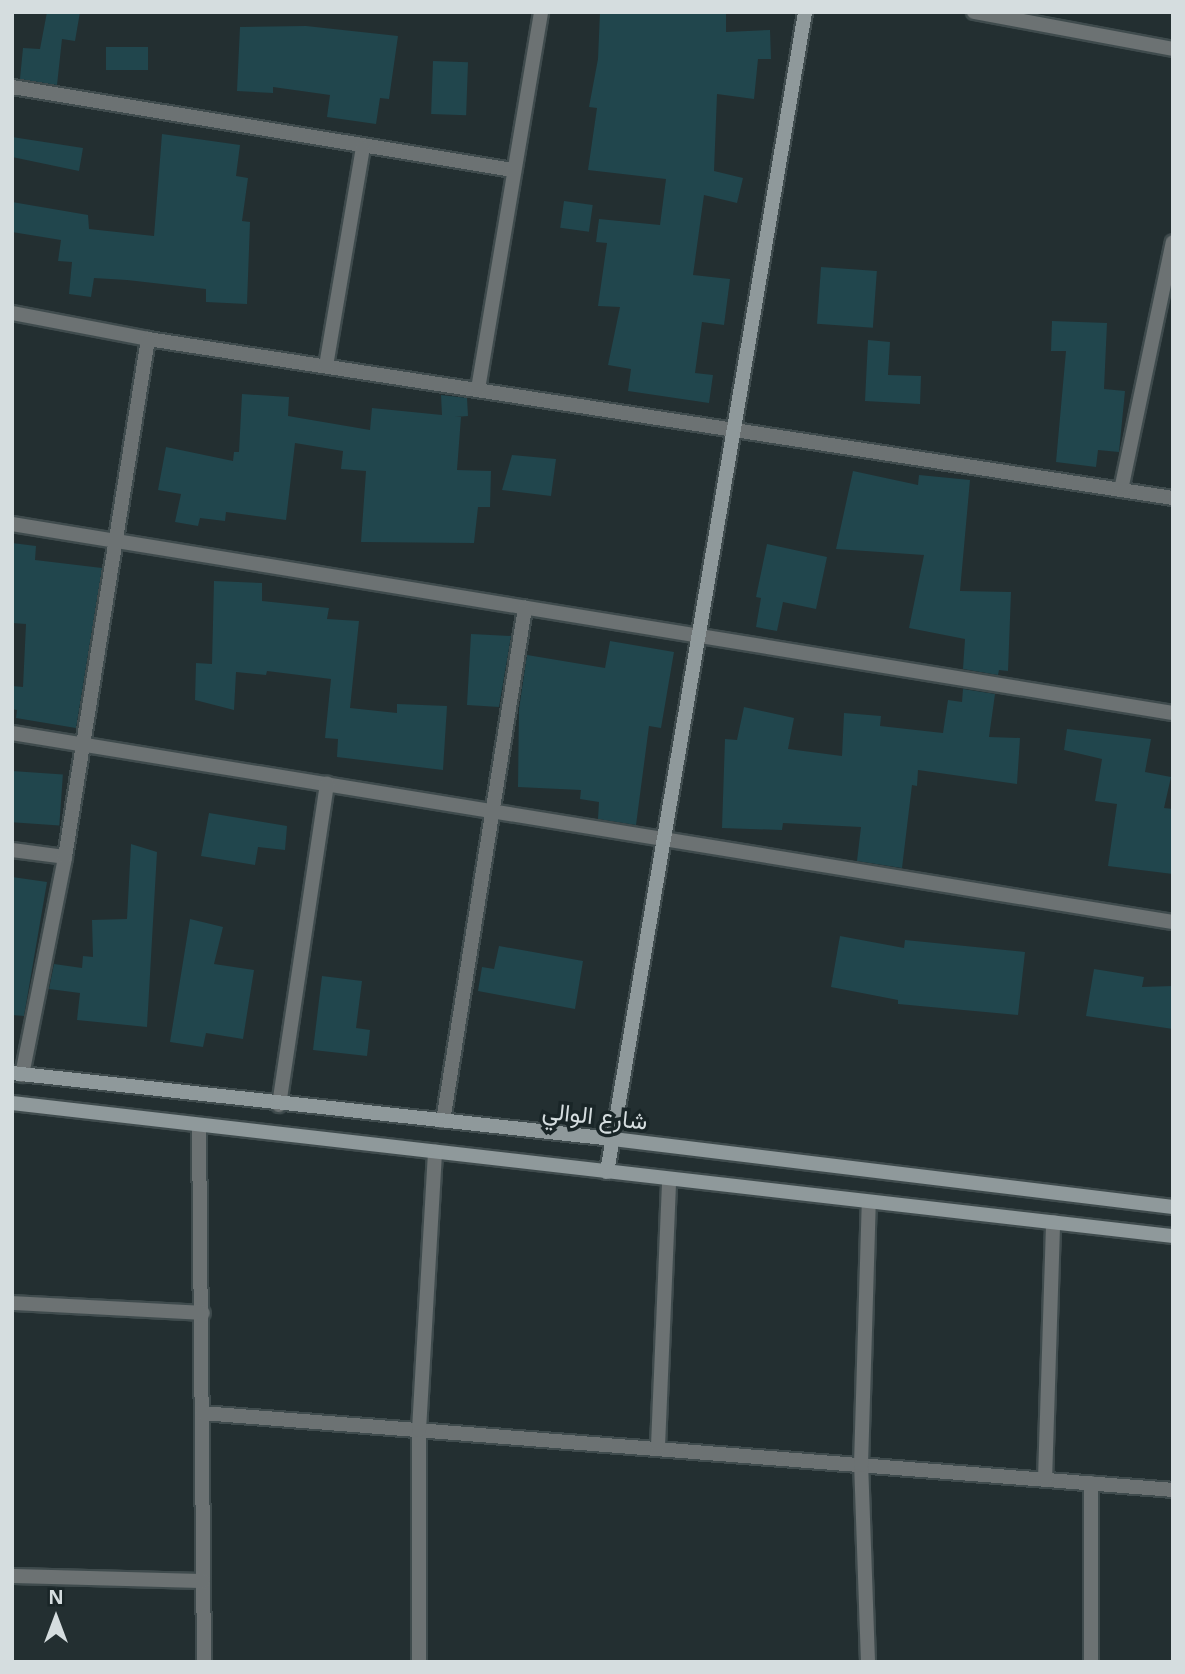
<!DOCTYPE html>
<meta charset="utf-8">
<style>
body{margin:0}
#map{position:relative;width:1185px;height:1674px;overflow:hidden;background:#232f31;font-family:"Noto Sans",Vazirmatn,sans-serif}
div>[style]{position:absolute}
.building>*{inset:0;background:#21464d;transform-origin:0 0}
.roads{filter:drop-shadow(2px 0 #3f4b4d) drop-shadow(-2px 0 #3f4b4d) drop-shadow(0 2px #3f4b4d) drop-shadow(0 -2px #3f4b4d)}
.street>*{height:14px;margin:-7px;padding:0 7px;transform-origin:7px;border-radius:7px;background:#6c7273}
.secondary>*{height:14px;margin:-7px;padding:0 7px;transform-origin:7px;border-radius:7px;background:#8f999b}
span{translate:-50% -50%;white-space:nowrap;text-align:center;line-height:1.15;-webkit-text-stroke:7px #192527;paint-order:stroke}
.street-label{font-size:24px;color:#d5dddf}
.frame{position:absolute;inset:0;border:14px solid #d5dddf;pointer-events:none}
.north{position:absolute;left:21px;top:1583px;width:70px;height:70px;-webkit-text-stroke:5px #192527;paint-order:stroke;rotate:0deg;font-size:19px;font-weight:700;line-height:28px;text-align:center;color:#d5dddf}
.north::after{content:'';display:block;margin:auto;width:24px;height:32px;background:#d5dddf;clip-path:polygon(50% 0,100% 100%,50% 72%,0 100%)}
</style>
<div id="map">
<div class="building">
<div style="clip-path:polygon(47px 12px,80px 12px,75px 41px,62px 39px,57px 85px,20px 79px,23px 48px,40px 49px)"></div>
<div style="clip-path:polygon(600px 12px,726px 12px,726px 32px,770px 30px,771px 59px,758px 59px,754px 99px,717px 94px,714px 171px,743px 178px,737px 203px,704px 195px,693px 275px,730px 279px,724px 325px,702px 322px,695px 373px,713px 375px,709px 403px,628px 391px,631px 369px,608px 365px,620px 307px,598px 306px,607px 243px,596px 242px,599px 219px,660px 225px,666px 179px,588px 170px,597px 108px,589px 107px,598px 59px)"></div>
<div style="clip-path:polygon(306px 26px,398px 36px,389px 99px,380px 98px,376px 124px,327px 117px,330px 95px,273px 87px,273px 93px,237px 91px,240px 27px)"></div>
<div style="left:106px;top:47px;width:42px;height:23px"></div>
<div style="left:433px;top:61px;width:35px;height:53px;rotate:2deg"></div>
<div style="clip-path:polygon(162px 134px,240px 145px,236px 176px,248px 178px,242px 221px,250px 222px,247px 304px,206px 302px,206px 289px,127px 280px,94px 278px,91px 297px,69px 294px,72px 262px,58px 261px,61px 240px,12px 232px,12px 202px,88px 215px,89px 229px,154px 236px)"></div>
<div style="clip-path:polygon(12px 137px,83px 148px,79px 171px,12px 157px)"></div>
<div style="left:564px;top:201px;width:29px;height:27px;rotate:8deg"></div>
<div style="left:821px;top:267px;width:56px;height:57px;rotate:4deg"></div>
<div style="clip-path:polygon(1052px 321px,1107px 323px,1104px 389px,1125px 391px,1119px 452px,1098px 450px,1096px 467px,1056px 462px,1066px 351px,1051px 351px)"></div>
<div style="clip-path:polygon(868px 340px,890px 342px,888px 375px,921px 376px,920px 404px,865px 401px)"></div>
<div style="clip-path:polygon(242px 394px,289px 397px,288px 416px,370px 430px,372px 408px,442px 415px,441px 395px,467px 398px,468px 416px,455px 417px,461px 417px,457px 470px,491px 471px,490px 507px,478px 507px,474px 543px,361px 542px,366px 471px,341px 469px,343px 451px,295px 443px,286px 520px,226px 512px,225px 521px,200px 518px,198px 526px,175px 522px,181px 494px,158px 490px,166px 447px,233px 461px,234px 452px,239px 452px)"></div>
<div style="clip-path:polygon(512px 455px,556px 459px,551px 496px,502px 490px)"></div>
<div style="clip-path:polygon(853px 471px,918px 485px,919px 475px,970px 480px,960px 591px,1011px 592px,1008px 671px,999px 670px,998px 675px,963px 669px,965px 639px,909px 628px,924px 555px,836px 549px)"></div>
<div style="clip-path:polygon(12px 543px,36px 546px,35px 560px,102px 568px,76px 728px,16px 718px,17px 710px,12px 709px,12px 686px,23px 687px,26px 624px,12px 623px)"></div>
<div style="clip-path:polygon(767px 544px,827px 557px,816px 609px,783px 602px,777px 631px,756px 627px,761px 598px,756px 597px)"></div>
<div style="clip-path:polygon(214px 581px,262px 583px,262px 601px,329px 608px,327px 619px,359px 621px,350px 708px,397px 713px,397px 704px,447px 706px,443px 770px,337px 757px,338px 739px,325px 738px,331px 679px,267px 671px,266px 675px,236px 672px,234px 710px,195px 700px,196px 663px,212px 664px)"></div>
<div style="clip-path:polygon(471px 634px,511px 636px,499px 707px,467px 705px)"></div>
<div style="clip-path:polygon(610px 641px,674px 652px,661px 728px,649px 726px,636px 825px,598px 819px,599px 802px,580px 799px,581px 790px,518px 787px,519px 709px,527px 655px,605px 668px)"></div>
<div style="clip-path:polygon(963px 689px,995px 694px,989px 737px,1020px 738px,1017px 784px,918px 770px,917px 786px,912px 785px,902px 868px,857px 861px,861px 827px,783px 823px,782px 830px,722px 828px,725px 739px,737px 740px,744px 707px,794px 718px,788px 749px,842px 756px,844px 713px,881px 716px,880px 726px,943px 733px,948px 700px,962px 702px)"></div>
<div style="clip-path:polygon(1067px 729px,1151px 739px,1145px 772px,1171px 777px,1164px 808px,1173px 809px,1173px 874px,1108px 866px,1117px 804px,1095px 801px,1102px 759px,1064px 750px)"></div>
<div style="left:12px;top:771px;width:51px;height:51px;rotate:4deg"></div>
<div style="clip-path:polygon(209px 813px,287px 826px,285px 850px,258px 847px,255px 865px,201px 856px)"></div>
<div style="clip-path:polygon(131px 844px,157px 852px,147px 1027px,77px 1020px,80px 993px,49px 989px,54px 964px,82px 968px,83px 956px,93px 957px,92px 920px,127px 919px)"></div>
<div style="clip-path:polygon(12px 877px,47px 882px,24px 1016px,12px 1015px)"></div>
<div style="clip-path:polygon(190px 919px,223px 927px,214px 964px,254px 970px,243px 1039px,206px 1033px,203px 1047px,170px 1042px)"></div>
<div style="clip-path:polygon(840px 936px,904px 948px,905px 940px,1025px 952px,1018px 1015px,898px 1004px,898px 1000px,831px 987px)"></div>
<div style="clip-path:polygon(499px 946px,583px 961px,575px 1009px,478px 991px,482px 967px,494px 969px)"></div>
<div style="clip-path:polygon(1094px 969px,1144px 977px,1142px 987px,1173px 986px,1173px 1029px,1086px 1016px)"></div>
<div style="clip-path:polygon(322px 976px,362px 981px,356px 1028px,370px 1030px,367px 1056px,313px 1050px)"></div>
</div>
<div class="roads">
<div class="street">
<div style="left:974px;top:12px;width:202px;rotate:10.5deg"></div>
<div style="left:12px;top:87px;width:508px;rotate:9.41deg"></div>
<div style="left:12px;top:313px;width:138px;rotate:10.8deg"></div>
<div style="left:148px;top:339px;width:1037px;rotate:8.82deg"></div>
<div style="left:326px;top:366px;width:221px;rotate:-80.4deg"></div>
<div style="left:478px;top:389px;width:382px;rotate:-80.5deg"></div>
<div style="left:1121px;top:490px;width:253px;rotate:-78.2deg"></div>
<div style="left:12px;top:524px;width:1176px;rotate:9.25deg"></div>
<div style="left:12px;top:733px;width:1176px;rotate:9.25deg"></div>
<div style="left:12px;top:850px;width:53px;rotate:7.5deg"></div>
<div style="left:22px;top:1075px;width:222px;rotate:-78.8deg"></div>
<div style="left:65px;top:857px;width:525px;rotate:-80.9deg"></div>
<div style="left:279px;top:1105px;width:325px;rotate:-81.5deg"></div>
<div style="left:443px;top:1121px;width:520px;rotate:-80.92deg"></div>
<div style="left:199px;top:1125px;width:537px;rotate:89.47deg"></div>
<div style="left:12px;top:1303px;width:191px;rotate:3deg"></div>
<div style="left:202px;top:1413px;width:974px;rotate:4.53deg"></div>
<div style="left:658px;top:1446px;width:267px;rotate:-87.6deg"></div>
<div style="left:1045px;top:1480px;width:258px;rotate:-88.2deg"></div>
<div style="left:1091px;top:1483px;width:179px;rotate:90deg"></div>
<div style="left:12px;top:1576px;width:191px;rotate:1.5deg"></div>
<div style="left:419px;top:1662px;width:232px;rotate:-90deg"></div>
<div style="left:419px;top:1430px;width:279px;rotate:-86.7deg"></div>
<div style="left:868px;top:1662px;width:197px;rotate:-92deg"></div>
<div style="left:861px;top:1465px;width:263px;rotate:-88.3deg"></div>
</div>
<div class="secondary">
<div style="left:12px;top:1073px;width:605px;rotate:6.27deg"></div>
<div style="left:613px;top:1139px;width:564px;rotate:6.92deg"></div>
<div style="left:12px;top:1103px;width:1169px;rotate:6.54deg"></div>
<div style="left:607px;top:1172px;width:1177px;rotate:-80.31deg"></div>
</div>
</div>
<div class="street-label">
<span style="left:595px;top:1115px;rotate:6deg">شارع الوالي</span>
</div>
<div class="frame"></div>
<div class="north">N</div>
</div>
